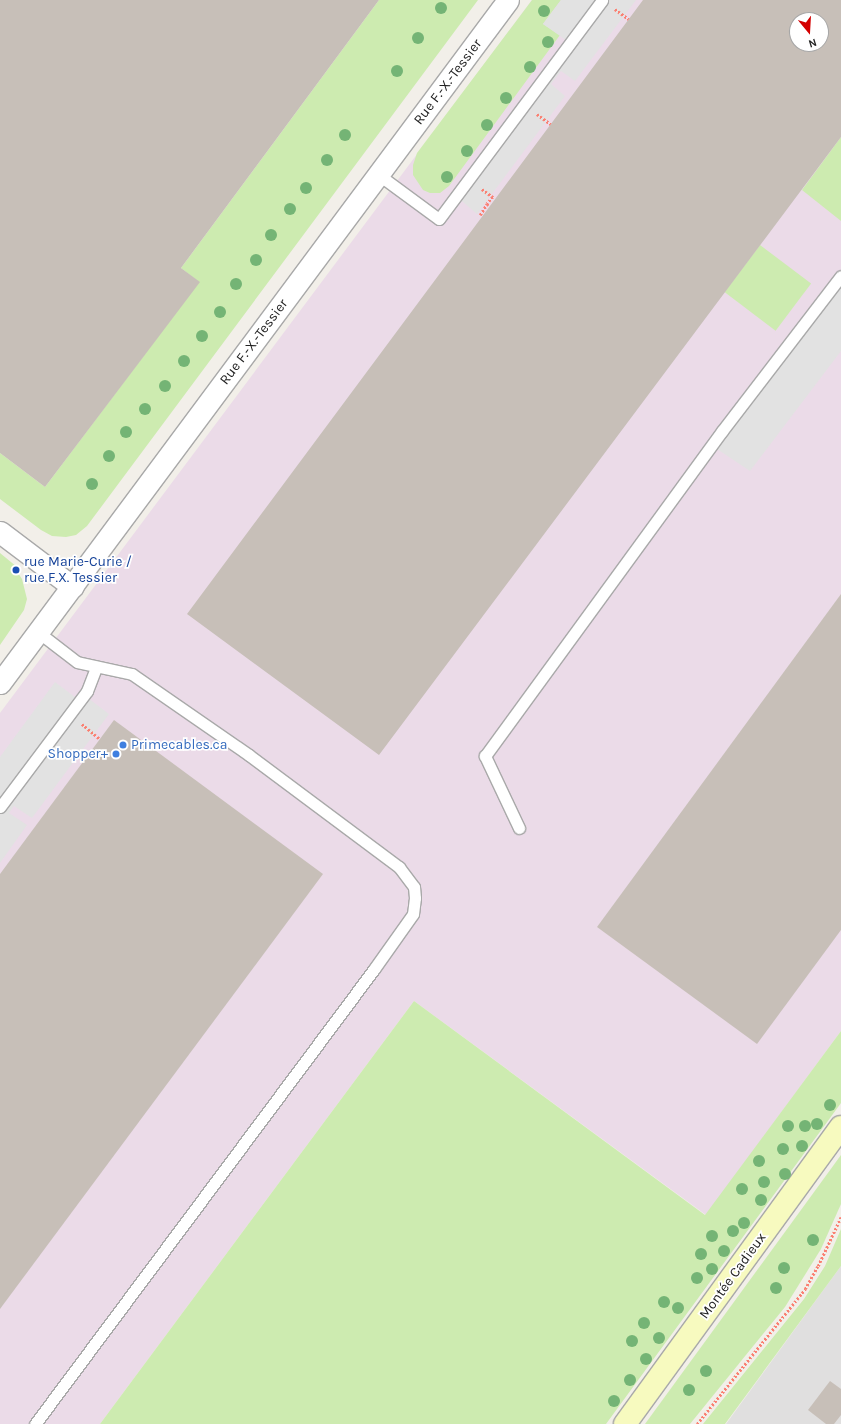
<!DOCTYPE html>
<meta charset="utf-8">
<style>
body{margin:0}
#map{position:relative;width:841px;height:1424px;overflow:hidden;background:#f2efe9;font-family:Karla,sans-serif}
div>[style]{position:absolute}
.residential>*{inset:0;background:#e0dfdf}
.industrial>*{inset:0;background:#ebdbe8}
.grass>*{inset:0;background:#cdebb0;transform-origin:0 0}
.parking>*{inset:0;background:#e2e2e2}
.building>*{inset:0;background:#c7bfb8}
.path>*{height:2.5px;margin-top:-1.25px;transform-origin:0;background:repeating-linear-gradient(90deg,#fa8072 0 2px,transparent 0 4px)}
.roads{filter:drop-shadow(1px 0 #a9a9a9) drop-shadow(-1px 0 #a9a9a9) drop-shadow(0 1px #a9a9a9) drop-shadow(0 -1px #a9a9a9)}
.lane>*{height:11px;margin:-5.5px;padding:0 5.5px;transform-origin:5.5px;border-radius:5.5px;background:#fff}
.street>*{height:21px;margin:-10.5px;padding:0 10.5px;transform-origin:10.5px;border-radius:10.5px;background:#fff}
.secondary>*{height:22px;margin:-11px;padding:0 11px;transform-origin:11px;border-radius:11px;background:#f7fabf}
.trees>*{width:12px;height:12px;margin:-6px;border-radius:50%;background:#74b475}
.dots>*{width:11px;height:11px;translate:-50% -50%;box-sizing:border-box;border:2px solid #fff;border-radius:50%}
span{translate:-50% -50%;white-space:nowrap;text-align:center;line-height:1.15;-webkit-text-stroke:3.5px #fff;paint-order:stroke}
.street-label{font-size:14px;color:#222}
.transit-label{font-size:14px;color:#164399}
.left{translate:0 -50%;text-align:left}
.shop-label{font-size:14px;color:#366cbe}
.right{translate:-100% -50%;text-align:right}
.north{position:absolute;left:789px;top:12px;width:40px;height:40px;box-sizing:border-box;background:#fff;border:1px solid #a7a7a7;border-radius:50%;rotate:162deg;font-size:11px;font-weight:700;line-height:16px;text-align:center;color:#222}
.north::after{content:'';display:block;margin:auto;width:14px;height:18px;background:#d40000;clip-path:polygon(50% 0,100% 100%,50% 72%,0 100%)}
</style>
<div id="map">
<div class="residential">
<div style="clip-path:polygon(841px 1266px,841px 1424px,726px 1424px,827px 1285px)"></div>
</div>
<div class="industrial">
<div style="clip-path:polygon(evenodd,532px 0,841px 0,841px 1031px,706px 1215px,414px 1001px,100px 1424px,0 1424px,0 713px,532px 0,797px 20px,821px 20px,821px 44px,797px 44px,797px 20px)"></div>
</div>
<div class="grass">
<div style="clip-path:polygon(379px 0,478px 0,87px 526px,76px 535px,66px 537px,52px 536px,41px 530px,0 499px,0 453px,45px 487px,199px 282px,181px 268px)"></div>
<div style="clip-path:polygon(532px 0,561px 0,543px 24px,560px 35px,449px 186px,440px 193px,430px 193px,423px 190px,413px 175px,413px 165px,417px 153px)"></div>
<div style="clip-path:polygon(841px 137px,841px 221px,802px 190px)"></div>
<div style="left:760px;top:245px;width:64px;height:59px;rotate:37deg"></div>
<div style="clip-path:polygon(0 553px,17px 567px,16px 570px,22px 579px,27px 599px,24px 610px,0 645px)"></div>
<div style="clip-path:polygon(414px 1001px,705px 1215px,841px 1031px,841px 1103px,606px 1424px,100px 1424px)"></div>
<div style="clip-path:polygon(841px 1155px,841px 1204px,821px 1249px,785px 1307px,690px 1424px,645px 1424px)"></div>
<div style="clip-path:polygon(841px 1229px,841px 1266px,725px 1424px,703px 1424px,804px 1299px,825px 1266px)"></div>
</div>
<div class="parking">
<div style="clip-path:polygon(561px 0,636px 0,575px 81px,561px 71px,551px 84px,565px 96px,477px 214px,456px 196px,570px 43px,543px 24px)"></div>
<div style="clip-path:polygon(841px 276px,841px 351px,750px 471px,711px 445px)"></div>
<div style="clip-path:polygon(55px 682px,79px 700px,84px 695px,109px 714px,32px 818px,14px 806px,9px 813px,27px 825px,0 863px,0 757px)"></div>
</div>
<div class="building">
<div style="clip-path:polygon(0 0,379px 0,181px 268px,200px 282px,45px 487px,0 453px)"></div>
<div style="clip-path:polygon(evenodd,643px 0,841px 0,841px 137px,379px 755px,187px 614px,643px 0,797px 20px,821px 20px,821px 44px,797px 44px,797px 20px)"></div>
<div style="clip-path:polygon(841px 594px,841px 930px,757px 1044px,597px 927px)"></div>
<div style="clip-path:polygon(114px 720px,323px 874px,0 1309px,0 874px)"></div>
<div style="clip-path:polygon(830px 1381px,841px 1389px,841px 1415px,834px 1424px,826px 1424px,808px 1410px)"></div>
</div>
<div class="path">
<div style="left:615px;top:9px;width:17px;rotate:36deg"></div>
<div style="left:537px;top:114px;width:17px;rotate:36deg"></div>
<div style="left:482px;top:189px;width:14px;rotate:36deg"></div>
<div style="left:493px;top:197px;width:9px;rotate:131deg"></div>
<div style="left:487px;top:204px;width:2px;rotate:27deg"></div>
<div style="left:480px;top:215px;width:13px;rotate:-58deg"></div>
<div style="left:82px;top:724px;width:23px;rotate:40deg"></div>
<div style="left:697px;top:1424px;width:173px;rotate:-51.3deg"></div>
<div style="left:805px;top:1289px;width:26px;rotate:-61deg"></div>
<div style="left:818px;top:1266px;width:54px;rotate:-64.9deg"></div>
</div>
<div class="roads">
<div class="lane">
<div style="left:379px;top:175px;width:74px;rotate:36.3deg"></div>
<div style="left:439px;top:219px;width:273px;rotate:-53.3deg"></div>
<div style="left:0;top:807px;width:145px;rotate:-53.1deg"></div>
<div style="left:87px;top:691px;width:26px;rotate:-69deg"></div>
<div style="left:519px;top:828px;width:80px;rotate:-115.3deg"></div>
<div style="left:485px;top:756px;width:402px;rotate:-53.9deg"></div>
<div style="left:722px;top:431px;width:195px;rotate:-52.5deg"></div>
<div style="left:35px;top:1424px;width:567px;rotate:-53.31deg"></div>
<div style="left:374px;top:969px;width:67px;rotate:-54.7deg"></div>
<div style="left:413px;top:914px;width:16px;rotate:-83deg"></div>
<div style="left:415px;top:898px;width:11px;rotate:-95deg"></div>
<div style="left:414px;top:887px;width:25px;rotate:-127deg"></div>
<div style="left:399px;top:867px;width:187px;rotate:-143.3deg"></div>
<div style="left:249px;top:755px;width:142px;rotate:-145.3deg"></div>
<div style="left:132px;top:674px;width:56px;rotate:-167.7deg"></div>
<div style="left:77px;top:662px;width:49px;rotate:-142.4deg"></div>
</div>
<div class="street">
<div style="left:0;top:532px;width:91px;rotate:37deg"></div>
<div style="left:0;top:683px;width:851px;rotate:-53.36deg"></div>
</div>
<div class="secondary">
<div style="left:625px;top:1424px;width:367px;rotate:-54deg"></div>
</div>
</div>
<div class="trees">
<div style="left:441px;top:8px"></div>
<div style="left:544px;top:11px"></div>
<div style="left:418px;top:38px"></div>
<div style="left:548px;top:42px"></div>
<div style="left:530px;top:67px"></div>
<div style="left:397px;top:71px"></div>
<div style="left:506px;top:98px"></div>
<div style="left:487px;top:125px"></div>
<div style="left:345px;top:135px"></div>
<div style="left:467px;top:151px"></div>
<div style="left:327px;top:160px"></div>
<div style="left:447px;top:177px"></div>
<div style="left:306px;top:188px"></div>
<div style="left:290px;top:209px"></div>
<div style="left:271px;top:235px"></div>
<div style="left:256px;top:260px"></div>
<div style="left:236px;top:284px"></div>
<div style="left:220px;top:312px"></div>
<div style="left:202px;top:336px"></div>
<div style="left:184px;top:361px"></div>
<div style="left:165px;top:386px"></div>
<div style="left:145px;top:409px"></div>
<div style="left:126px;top:432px"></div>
<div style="left:109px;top:456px"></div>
<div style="left:92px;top:484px"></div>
<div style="left:830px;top:1105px"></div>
<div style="left:817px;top:1124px"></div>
<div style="left:788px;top:1126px"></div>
<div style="left:805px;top:1126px"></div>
<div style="left:802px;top:1146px"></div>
<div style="left:783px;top:1149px"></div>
<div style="left:759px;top:1161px"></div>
<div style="left:785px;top:1174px"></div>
<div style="left:764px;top:1182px"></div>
<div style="left:742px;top:1189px"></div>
<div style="left:761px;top:1200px"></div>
<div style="left:744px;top:1223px"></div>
<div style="left:733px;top:1231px"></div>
<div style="left:712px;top:1236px"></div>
<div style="left:813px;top:1240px"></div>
<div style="left:724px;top:1251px"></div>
<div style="left:701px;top:1254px"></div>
<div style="left:784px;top:1268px"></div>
<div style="left:712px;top:1269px"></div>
<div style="left:697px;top:1278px"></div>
<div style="left:776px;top:1288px"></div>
<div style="left:664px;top:1302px"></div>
<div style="left:678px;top:1308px"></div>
<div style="left:644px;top:1323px"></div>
<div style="left:659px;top:1338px"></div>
<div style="left:632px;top:1341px"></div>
<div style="left:646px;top:1359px"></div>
<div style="left:706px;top:1371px"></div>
<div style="left:630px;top:1380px"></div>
<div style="left:689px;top:1390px"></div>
<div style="left:614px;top:1401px"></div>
</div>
<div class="dots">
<div style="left:16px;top:570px;background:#1a4fb4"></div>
<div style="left:123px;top:745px;background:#3f7fe0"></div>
<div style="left:116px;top:754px;background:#3f7fe0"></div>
</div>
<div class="street-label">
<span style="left:448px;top:82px;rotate:-53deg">Rue F.-X.-Tessier</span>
<span style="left:254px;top:342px;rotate:-53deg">Rue F.-X.-Tessier</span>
<span style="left:733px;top:1276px;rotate:-54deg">Montée Cadieux</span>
</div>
<div class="transit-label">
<span class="left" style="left:24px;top:570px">rue Marie-Curie /<br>rue F.X. Tessier</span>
</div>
<div class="shop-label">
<span class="left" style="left:131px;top:745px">Primecables.ca</span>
<span class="right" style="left:108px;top:754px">Shopper+</span>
</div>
<div class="north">N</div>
</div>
